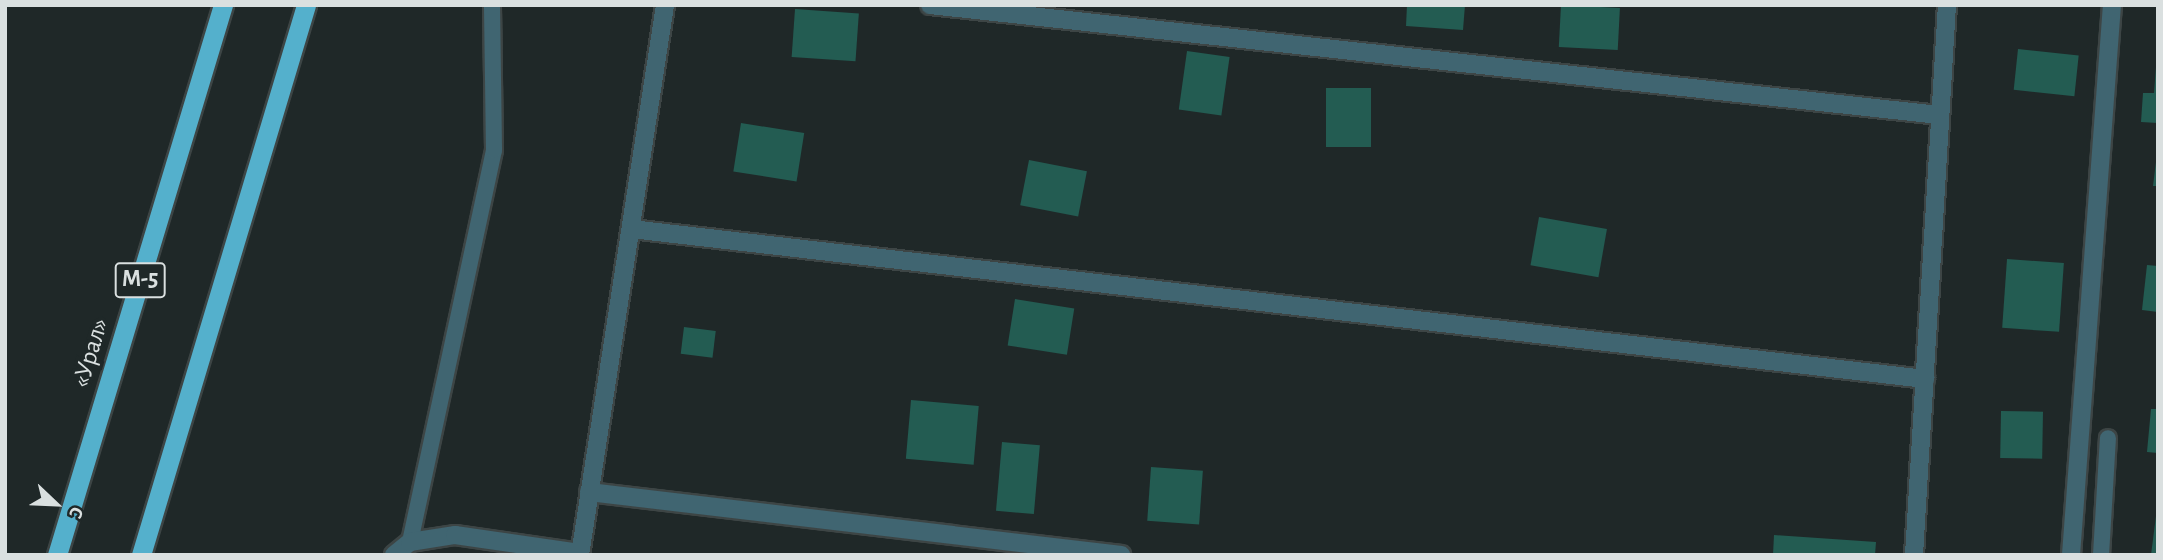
<!DOCTYPE html>
<meta charset="utf-8">
<style>
body{margin:0}
#map{position:relative;width:2163px;height:560px;overflow:hidden;background:#1f2828;font-family:"Alegreya Sans",sans-serif}
div>[style]{position:absolute}
.building>*{inset:0;background:#235c52;transform-origin:0 0}
.roads{filter:drop-shadow(2px 0 #3d4545) drop-shadow(-2px 0 #3d4545) drop-shadow(0 2px #3d4545) drop-shadow(0 -2px #3d4545)}
.service>*{height:16px;margin:-8px;padding:0 8px;transform-origin:8px;border-radius:8px;background:#406571}
.minor>*{height:18px;margin:-9px;padding:0 9px;transform-origin:9px;border-radius:9px;background:#406571}
.trunk>*{height:19px;margin:-9.5px;padding:0 9.5px;transform-origin:9.5px;border-radius:9.5px;background:#54b0cc}
span{translate:-50% -50%;white-space:nowrap;text-align:center;line-height:1.15;-webkit-text-stroke:7px #1f2828;paint-order:stroke}
.shield-label span{padding:2px 5px;background:#1f2828;border:2px solid;border-radius:5px;-webkit-text-stroke-width:0}
.shield-label{font-size:24px;color:#dae0e0;font-weight:700}
.street-label{font-size:26px;color:#dae0e0}
.frame{position:absolute;inset:0;border:7px solid #dae0e0;pointer-events:none}
.north{position:absolute;left:21px;top:469px;width:70px;height:70px;-webkit-text-stroke:5px #1f2828;paint-order:stroke;rotate:113deg;font-size:19px;font-weight:700;line-height:28px;text-align:center;color:#dae0e0}
.north::after{content:'';display:block;margin:auto;width:24px;height:32px;background:#dae0e0;clip-path:polygon(50% 0,100% 100%,50% 72%,0 100%)}
</style>
<div id="map">
<div class="building">
<div style="clip-path:polygon(1407px 5px,1465px 5px,1463px 30px,1406px 26px)"></div>
<div style="left:1561px;top:5px;width:59px;height:42px;rotate:3deg"></div>
<div style="left:795px;top:9px;width:64px;height:48px;rotate:4deg"></div>
<div style="left:2018px;top:49px;width:61px;height:41px;rotate:6deg"></div>
<div style="left:1187px;top:51px;width:43px;height:59px;rotate:8deg"></div>
<div style="clip-path:polygon(2156px 67px,2158px 123px,2141px 122px,2143px 93px,2154px 93px)"></div>
<div style="left:1326px;top:88px;width:45px;height:59px"></div>
<div style="left:741px;top:123px;width:64px;height:49px;rotate:9deg"></div>
<div style="left:1029px;top:160px;width:59px;height:46px;rotate:11deg"></div>
<div style="clip-path:polygon(2156px 162px,2158px 162px,2158px 186px,2153px 186px)"></div>
<div style="left:1539px;top:217px;width:69px;height:49px;rotate:10deg"></div>
<div style="left:2007px;top:259px;width:57px;height:69px;rotate:4deg"></div>
<div style="clip-path:polygon(2147px 265px,2158px 266px,2158px 312px,2142px 310px)"></div>
<div style="left:1015px;top:299px;width:60px;height:47px;rotate:9deg"></div>
<div style="left:684px;top:327px;width:32px;height:27px;rotate:7deg"></div>
<div style="left:911px;top:400px;width:68px;height:59px;rotate:5deg"></div>
<div style="clip-path:polygon(2151px 409px,2158px 409px,2158px 453px,2147px 452px)"></div>
<div style="left:2001px;top:411px;width:42px;height:47px;rotate:1deg"></div>
<div style="left:1002px;top:442px;width:38px;height:69px;rotate:5deg"></div>
<div style="left:1151px;top:467px;width:52px;height:54px;rotate:4deg"></div>
<div style="clip-path:polygon(2156px 516px,2158px 555px,2151px 555px)"></div>
<div style="clip-path:polygon(1774px 535px,1876px 542px,1875px 555px,1773px 555px)"></div>
</div>
<div class="roads">
<div class="service">
<div style="left:410px;top:542px;width:401px;rotate:-77.9deg"></div>
<div style="left:494px;top:150px;width:145px;rotate:-90.8deg"></div>
<div style="left:2101px;top:555px;width:117px;rotate:-86.6deg"></div>
</div>
<div class="minor">
<div style="left:930px;top:5px;width:1015px;rotate:6.22deg"></div>
<div style="left:631px;top:229px;width:1303px;rotate:6.61deg"></div>
<div style="left:589px;top:492px;width:536px;rotate:6.75deg"></div>
<div style="left:394px;top:555px;width:21px;rotate:-39deg"></div>
<div style="left:410px;top:542px;width:46px;rotate:-8.8deg"></div>
<div style="left:455px;top:535px;width:126px;rotate:8.2deg"></div>
<div style="left:580px;top:555px;width:557px;rotate:-81.21deg"></div>
<div style="left:1914px;top:555px;width:551px;rotate:-86.57deg"></div>
<div style="left:2071px;top:555px;width:552px;rotate:-85.74deg"></div>
</div>
<div class="trunk">
<div style="left:57px;top:555px;width:575px;rotate:-73.21deg"></div>
<div style="left:141px;top:555px;width:574px;rotate:-73.3deg"></div>
</div>
</div>
<div class="shield-label">
<span style="left:140px;top:280px">М-5</span>
</div>
<div class="street-label">
<span style="left:91px;top:353px;rotate:-73deg">«Урал»</span>
</div>
<div class="frame"></div>
<div class="north">С</div>
</div>
